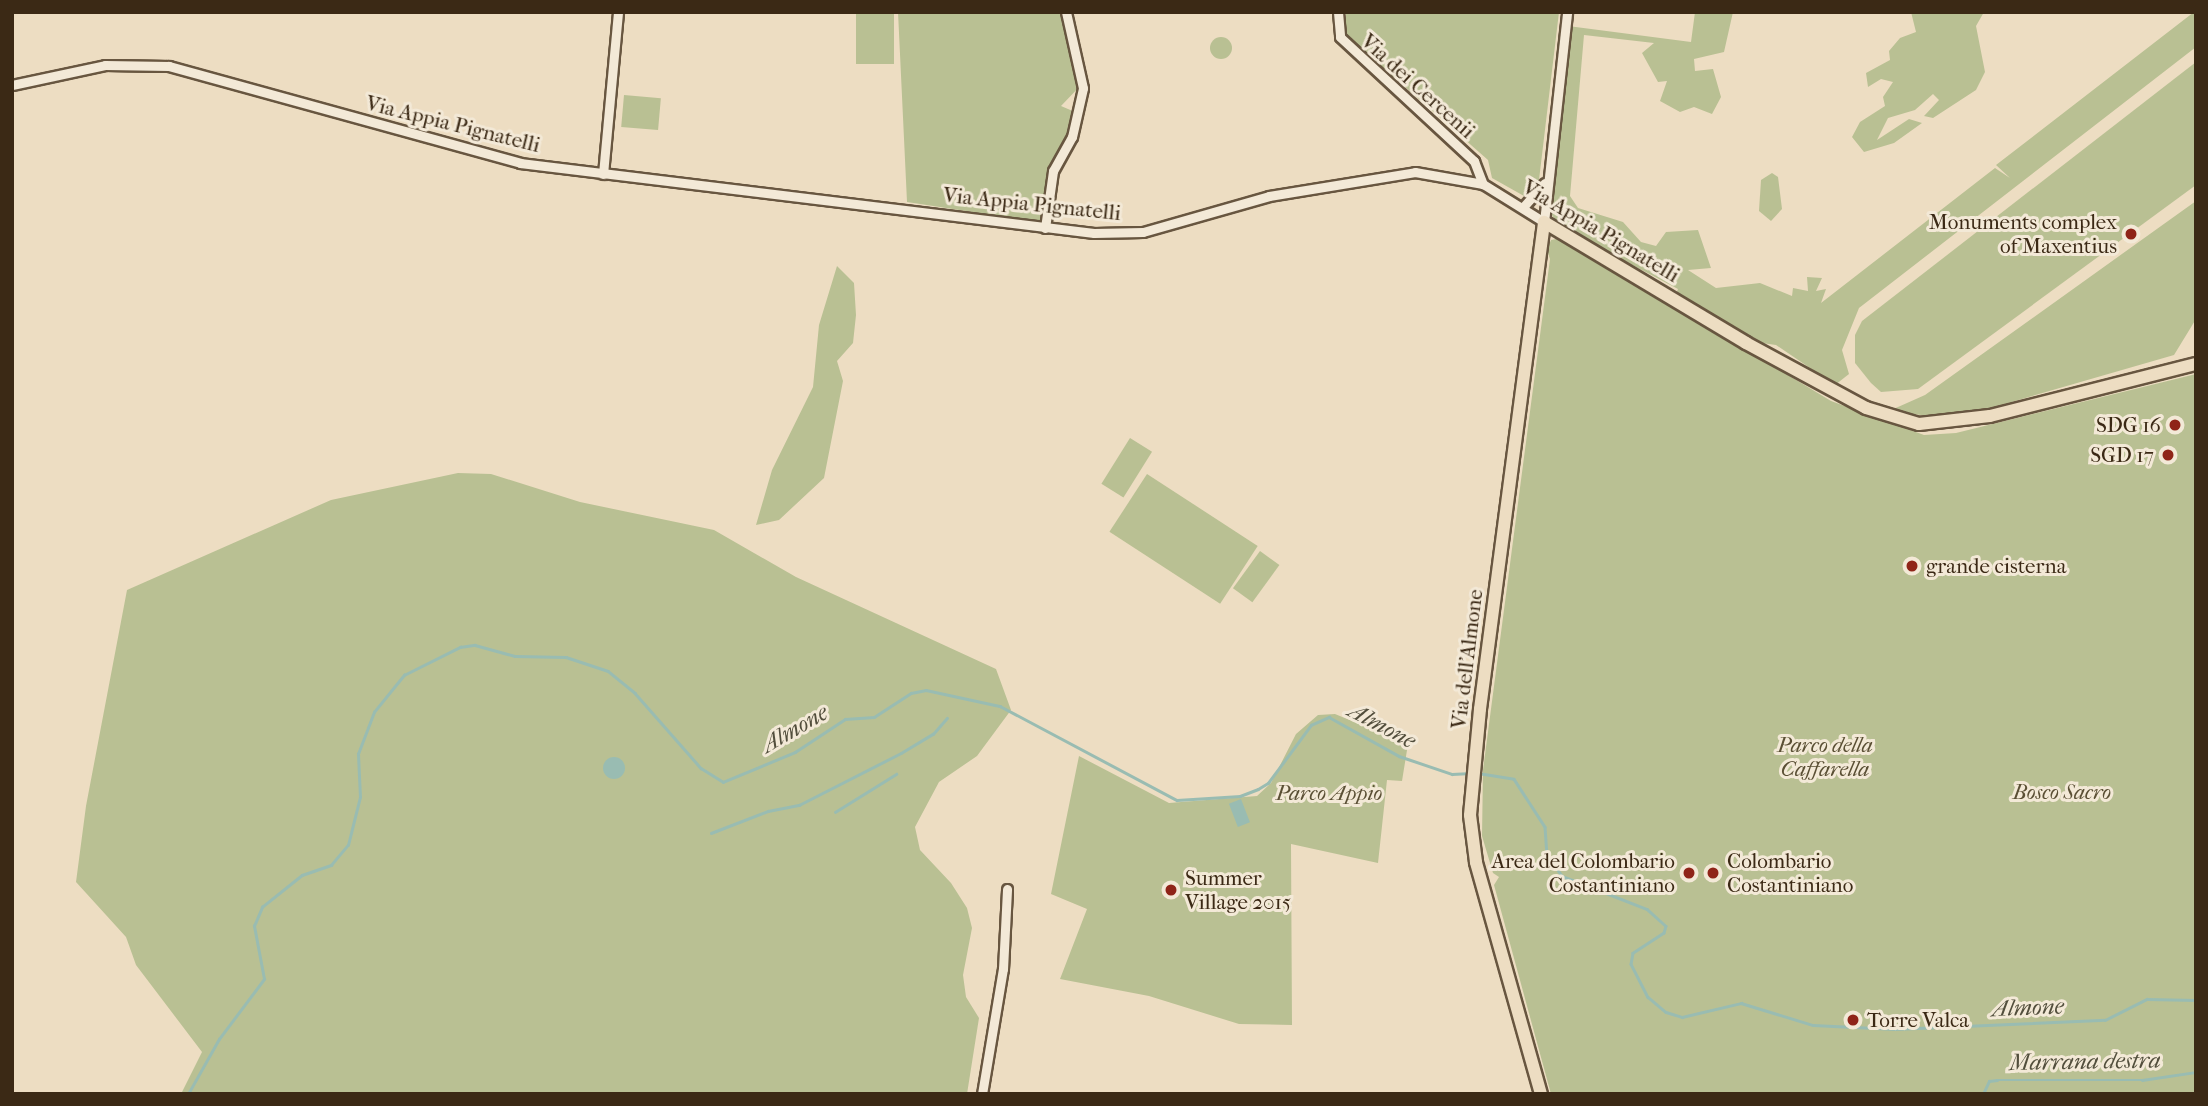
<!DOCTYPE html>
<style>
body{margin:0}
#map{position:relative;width:2208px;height:1106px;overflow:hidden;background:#edddc2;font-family:"IM FELL French Canon",serif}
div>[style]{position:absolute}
.green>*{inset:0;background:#b9c093;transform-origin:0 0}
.round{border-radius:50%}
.water>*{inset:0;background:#99bcb2;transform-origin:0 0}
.stream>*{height:2.5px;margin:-1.25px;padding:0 1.25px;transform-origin:1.25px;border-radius:1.25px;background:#99bcb2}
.roads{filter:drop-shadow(2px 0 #685640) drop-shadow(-2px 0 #685640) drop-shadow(0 2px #685640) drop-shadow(0 -2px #685640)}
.minor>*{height:9px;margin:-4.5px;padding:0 4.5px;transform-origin:4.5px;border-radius:4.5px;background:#f3e9d7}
.major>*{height:12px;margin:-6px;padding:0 6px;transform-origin:6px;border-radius:6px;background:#edddc2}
.dots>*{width:19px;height:19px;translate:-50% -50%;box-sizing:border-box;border:4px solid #f3e9d7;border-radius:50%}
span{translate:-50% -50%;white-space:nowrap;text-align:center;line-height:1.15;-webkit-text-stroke:6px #f3e9d7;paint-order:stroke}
.street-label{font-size:21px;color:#3b2915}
.poi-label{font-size:21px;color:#3b2915}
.right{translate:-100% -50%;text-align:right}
.left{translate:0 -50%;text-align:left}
.park-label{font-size:21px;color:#5a4f34;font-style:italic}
.water-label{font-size:23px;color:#524e3c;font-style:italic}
.frame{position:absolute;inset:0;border:14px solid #3b2915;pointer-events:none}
</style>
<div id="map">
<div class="green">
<div style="left:856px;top:12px;width:38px;height:52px"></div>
<div style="clip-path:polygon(898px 12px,1064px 12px,1083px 83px,1061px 106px,1075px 112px,1067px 145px,1053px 163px,1044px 223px,907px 202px)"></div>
<div style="clip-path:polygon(1346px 12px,1559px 12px,1539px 180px,1524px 196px,1492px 178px,1488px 160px,1344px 33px)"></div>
<div style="clip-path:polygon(1695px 12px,1733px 12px,1724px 52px,1694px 59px,1695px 71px,1713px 69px,1721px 97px,1712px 114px,1694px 107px,1680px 112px,1660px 101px,1667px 81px,1658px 82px,1642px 53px,1654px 43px,1584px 35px,1570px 196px,1578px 208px,1623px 222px,1641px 242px,1656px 246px,1666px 232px,1698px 230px,1711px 268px,1688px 270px,1716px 288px,1760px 283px,1792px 296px,1793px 288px,1808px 291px,1807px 277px,1822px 278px,1816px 291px,1826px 289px,1821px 303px,1995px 168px,2010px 178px,1996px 165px,2194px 12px,2196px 47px,1859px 308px,1842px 350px,1849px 374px,1835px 385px,1776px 345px,1762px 343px,1676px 294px,1678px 289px,1560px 227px,1548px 209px,1568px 26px,1691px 42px)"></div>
<div style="clip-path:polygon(1911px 12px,1984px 12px,1976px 26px,1985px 72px,1976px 90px,1933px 118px,1924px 116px,1939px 100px,1933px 94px,1915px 110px,1888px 118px,1877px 140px,1909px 119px,1922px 123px,1894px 143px,1864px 152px,1852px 137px,1860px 122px,1885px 106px,1883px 97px,1893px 82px,1881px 79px,1868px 87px,1866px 73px,1890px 60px,1889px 51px,1900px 38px,1916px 32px)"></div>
<div class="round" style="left:1210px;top:37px;width:22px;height:22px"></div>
<div style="clip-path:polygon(2196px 62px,2196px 185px,1918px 389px,1881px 392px,1871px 383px,1855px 363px,1855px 335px,1862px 321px)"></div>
<div style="left:624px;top:95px;width:37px;height:32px;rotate:5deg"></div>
<div style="clip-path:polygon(1772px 173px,1778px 177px,1782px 209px,1771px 221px,1759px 211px,1761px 180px)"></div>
<div style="clip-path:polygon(2196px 201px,2196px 319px,2174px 355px,1953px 419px,1889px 411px,1925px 395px)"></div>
<div style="clip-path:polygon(1562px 238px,1831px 401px,1924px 435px,1956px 433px,2196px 374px,2196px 1094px,1551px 1094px,1494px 885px,1499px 877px,1493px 873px,1482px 836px,1483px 770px,1550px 259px,1547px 250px,1551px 240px)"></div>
<div style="clip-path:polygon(837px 266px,854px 283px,856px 315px,853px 343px,837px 361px,843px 381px,824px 478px,779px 520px,756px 525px,772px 470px,813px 387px,819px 325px)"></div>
<div style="left:1130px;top:438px;width:26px;height:54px;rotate:32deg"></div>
<div style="clip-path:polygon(458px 473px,491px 474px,580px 502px,714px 530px,796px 577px,996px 669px,1011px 710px,977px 756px,939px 782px,915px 827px,920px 850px,951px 883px,967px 908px,972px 928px,963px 975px,966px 997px,979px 1018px,967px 1094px,181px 1094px,202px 1052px,136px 965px,126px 937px,76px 882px,86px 806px,127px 590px,331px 500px)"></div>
<div style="left:1147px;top:474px;width:132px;height:69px;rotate:33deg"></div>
<div style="left:1260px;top:551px;width:24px;height:46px;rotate:36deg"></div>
<div style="clip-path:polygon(1335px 714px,1408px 744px,1402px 781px,1387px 780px,1378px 863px,1291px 844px,1292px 1025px,1239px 1024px,1149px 996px,1060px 979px,1087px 909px,1051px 894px,1079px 756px,1169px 803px,1257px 796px,1271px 783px,1296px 734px,1318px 715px)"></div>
</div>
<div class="water">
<div class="round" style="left:603px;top:757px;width:22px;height:22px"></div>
<div style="left:1241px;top:799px;width:25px;height:13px;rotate:69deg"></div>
</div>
<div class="stream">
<div style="left:1478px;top:773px;width:36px;rotate:9deg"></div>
<div style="left:1514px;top:779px;width:57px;rotate:57.1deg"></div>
<div style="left:1545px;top:827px;width:28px;rotate:86deg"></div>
<div style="left:1547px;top:855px;width:26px;rotate:54deg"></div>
<div style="left:1562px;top:876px;width:91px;rotate:21.2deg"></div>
<div style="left:1647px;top:909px;width:25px;rotate:42deg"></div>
<div style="left:1666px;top:926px;width:7px;rotate:106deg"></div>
<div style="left:1664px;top:933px;width:37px;rotate:147deg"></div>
<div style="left:1633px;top:953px;width:11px;rotate:100deg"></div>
<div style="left:1631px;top:964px;width:37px;rotate:63deg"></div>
<div style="left:1648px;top:997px;width:23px;rotate:40deg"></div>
<div style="left:1666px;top:1012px;width:17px;rotate:17deg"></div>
<div style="left:1682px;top:1017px;width:61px;rotate:-13.3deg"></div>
<div style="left:1741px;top:1003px;width:75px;rotate:17deg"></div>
<div style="left:1813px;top:1025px;width:82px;rotate:2.8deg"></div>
<div style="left:1895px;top:1029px;width:210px;rotate:-2.5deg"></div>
<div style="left:2105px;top:1020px;width:47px;rotate:-26.6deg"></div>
<div style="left:2147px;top:999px;width:49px;rotate:1.2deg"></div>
<div style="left:835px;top:812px;width:72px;rotate:-31.9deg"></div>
<div style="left:711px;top:833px;width:61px;rotate:-21.1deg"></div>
<div style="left:768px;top:811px;width:32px;rotate:-11deg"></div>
<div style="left:799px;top:805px;width:114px;rotate:-27deg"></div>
<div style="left:901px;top:753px;width:37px;rotate:-31deg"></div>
<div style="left:933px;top:734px;width:21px;rotate:-49deg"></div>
<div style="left:188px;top:1094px;width:63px;rotate:-60.6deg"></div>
<div style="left:219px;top:1039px;width:75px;rotate:-53.1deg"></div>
<div style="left:264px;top:979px;width:54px;rotate:-100.7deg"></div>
<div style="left:254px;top:926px;width:21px;rotate:-67deg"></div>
<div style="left:262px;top:907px;width:51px;rotate:-38.7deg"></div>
<div style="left:302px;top:875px;width:31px;rotate:-19deg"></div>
<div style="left:331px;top:865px;width:26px;rotate:-50deg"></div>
<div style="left:348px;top:845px;width:49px;rotate:-76deg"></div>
<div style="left:360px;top:797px;width:43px;rotate:-92.7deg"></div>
<div style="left:358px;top:754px;width:45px;rotate:-69.1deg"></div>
<div style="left:374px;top:712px;width:48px;rotate:-51deg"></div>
<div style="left:404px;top:675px;width:63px;rotate:-26.6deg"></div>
<div style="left:460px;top:647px;width:15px;rotate:-8deg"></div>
<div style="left:475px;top:645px;width:41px;rotate:15.4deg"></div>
<div style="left:515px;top:656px;width:51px;rotate:1.1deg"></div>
<div style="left:566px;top:657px;width:44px;rotate:18.4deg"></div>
<div style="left:608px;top:671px;width:35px;rotate:39deg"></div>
<div style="left:635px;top:693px;width:100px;rotate:48.7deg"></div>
<div style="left:701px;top:768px;width:26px;rotate:32deg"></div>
<div style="left:723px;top:782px;width:78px;rotate:-22.6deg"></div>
<div style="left:795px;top:752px;width:60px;rotate:-33.4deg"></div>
<div style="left:845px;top:719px;width:29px;rotate:-4deg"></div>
<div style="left:874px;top:717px;width:44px;rotate:-33deg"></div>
<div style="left:911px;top:693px;width:15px;rotate:-11deg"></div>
<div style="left:926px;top:690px;width:76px;rotate:12.2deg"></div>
<div style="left:1000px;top:706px;width:200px;rotate:28deg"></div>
<div style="left:1177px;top:800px;width:63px;rotate:-3.6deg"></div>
<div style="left:1240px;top:796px;width:19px;rotate:-21deg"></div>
<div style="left:1258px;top:789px;width:12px;rotate:-31deg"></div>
<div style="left:1268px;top:783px;width:72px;rotate:-53.4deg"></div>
<div style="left:1311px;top:725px;width:20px;rotate:-24deg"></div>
<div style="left:1329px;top:717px;width:80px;rotate:29.1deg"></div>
<div style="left:1399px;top:756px;width:56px;rotate:18.8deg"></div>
<div style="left:1452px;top:774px;width:19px;rotate:-3deg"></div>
<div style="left:1983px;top:1094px;width:14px;rotate:-65deg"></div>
<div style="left:1989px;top:1081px;width:8px;rotate:-7deg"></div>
<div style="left:1997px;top:1080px;width:145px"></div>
<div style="left:2142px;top:1080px;width:55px;rotate:-8.4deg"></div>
</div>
<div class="roads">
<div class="minor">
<div style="left:1338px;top:12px;width:25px;rotate:85deg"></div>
<div style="left:1340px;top:37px;width:183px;rotate:42.8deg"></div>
<div style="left:1474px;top:161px;width:25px;rotate:69deg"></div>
<div style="left:12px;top:85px;width:95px;rotate:-12.1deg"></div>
<div style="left:105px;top:65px;width:64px;rotate:0.9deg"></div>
<div style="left:169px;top:66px;width:364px;rotate:15.4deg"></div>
<div style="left:520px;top:163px;width:578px;rotate:6.95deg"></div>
<div style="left:1094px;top:233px;width:49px;rotate:-1.2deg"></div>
<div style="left:1143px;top:232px;width:131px;rotate:-15.9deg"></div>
<div style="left:1269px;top:196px;width:148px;rotate:-9.3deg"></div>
<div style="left:1415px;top:172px;width:69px;rotate:10deg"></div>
<div style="left:1483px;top:184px;width:72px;rotate:31.9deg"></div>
<div style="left:603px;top:174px;width:163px;rotate:-84.7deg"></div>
<div style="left:1524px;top:206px;width:31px;rotate:-48deg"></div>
<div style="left:1544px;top:222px;width:211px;rotate:-83.7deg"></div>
<div style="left:1045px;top:228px;width:58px;rotate:-82deg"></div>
<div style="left:1053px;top:171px;width:39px;rotate:-61deg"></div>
<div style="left:1072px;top:137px;width:50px;rotate:-77.3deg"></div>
<div style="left:1083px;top:88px;width:78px;rotate:-102.6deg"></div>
<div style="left:982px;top:1094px;width:127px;rotate:-80.5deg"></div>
<div style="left:1003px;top:969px;width:80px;rotate:-87.1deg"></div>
</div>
<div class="major">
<div style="left:1541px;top:1094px;width:241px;rotate:-105.7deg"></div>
<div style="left:1476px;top:862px;width:47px;rotate:-97.3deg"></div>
<div style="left:1470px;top:815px;width:106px;rotate:-84.6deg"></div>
<div style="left:1480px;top:709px;width:491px;rotate:-82.5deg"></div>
<div style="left:1544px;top:222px;width:235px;rotate:30.9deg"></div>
<div style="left:1746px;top:343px;width:136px;rotate:28.4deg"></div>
<div style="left:1866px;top:408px;width:55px;rotate:16.8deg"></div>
<div style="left:1919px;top:424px;width:71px;rotate:-6.4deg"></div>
<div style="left:1990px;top:416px;width:212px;rotate:-14.2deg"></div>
</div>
</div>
<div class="dots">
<div style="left:2131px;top:234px;background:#8f2418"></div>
<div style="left:2175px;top:425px;background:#8f2418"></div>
<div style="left:2168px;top:455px;background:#8f2418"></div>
<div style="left:1912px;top:566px;background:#8f2418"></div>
<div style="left:1689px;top:873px;background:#8f2418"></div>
<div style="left:1713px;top:873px;background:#8f2418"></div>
<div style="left:1171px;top:890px;background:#8f2418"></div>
<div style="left:1853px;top:1020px;background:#8f2418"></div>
</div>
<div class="street-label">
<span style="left:1418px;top:86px;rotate:42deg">Via dei Cercenii</span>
<span style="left:453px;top:124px;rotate:14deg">Via Appia Pignatelli</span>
<span style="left:1032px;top:204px;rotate:6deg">Via Appia Pignatelli</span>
<span style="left:1601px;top:231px;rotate:31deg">Via Appia Pignatelli</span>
<span style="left:1467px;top:659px;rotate:-83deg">Via dell'Almone</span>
</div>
<div class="poi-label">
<span class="right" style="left:2117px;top:234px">Monuments complex<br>of Maxentius</span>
<span class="right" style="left:2161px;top:425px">SDG 16</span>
<span class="right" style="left:2154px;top:455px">SGD 17</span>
<span class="left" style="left:1926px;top:566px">grande cisterna</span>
<span class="right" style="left:1675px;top:873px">Area del Colombario<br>Costantiniano</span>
<span class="left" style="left:1727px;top:873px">Colombario<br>Costantiniano</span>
<span class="left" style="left:1185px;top:890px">Summer<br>Village 2015</span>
<span class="left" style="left:1867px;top:1020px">Torre Valca</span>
</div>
<div class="park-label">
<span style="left:1825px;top:757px">Parco della<br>Caffarella</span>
<span style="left:2062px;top:792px">Bosco Sacro</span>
<span style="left:1329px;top:793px">Parco Appio</span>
</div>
<div class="water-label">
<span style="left:1382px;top:726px;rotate:28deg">Almone</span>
<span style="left:795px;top:729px;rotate:-30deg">Almone</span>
<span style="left:2028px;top:1008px;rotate:-2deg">Almone</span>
<span style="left:2085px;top:1062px;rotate:-1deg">Marrana destra</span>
</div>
<div class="frame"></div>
</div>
